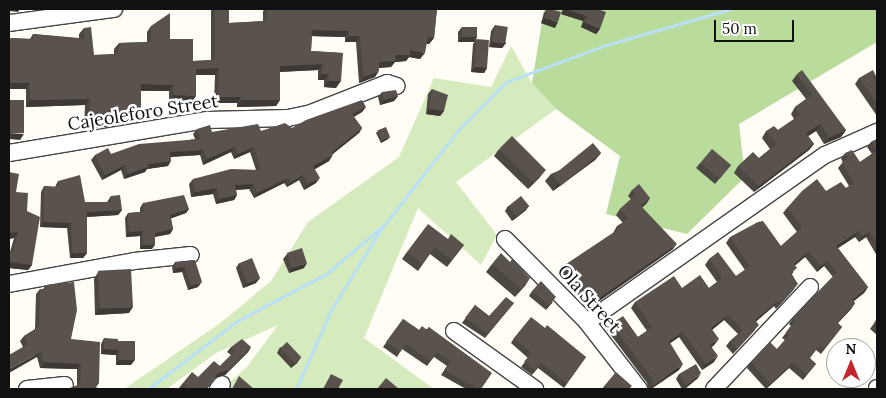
<!DOCTYPE html>
<style>
body{margin:0}
#map{position:relative;width:886px;height:398px;overflow:hidden;background:#fffdf5;font-family:Lora,serif}
div>[style]{position:absolute}
.green>*{inset:0;background:#d5ebbd}
.forest>*{inset:0;background:#b9dc9c}
.stream>*{height:3px;margin:-1.5px;padding:0 1.5px;transform-origin:1.5px;border-radius:1.5px;background:#b9e0f7}
.roads{filter:drop-shadow(1px 0 #444) drop-shadow(-1px 0 #444) drop-shadow(0 1px #444) drop-shadow(0 -1px #444)}
.minor>*{height:16px;margin:-8px;padding:0 8px;transform-origin:8px;border-radius:8px;background:#fff}
.wall>*{inset:0;background:#4d4742}
.shaded-wall>*{inset:0;background:#3f3936}
.building>*{inset:0;background:#5a524d;transform-origin:0 0}
span{translate:-50% -50%;white-space:nowrap;text-align:center;line-height:1.15;-webkit-text-stroke:5px #fff;paint-order:stroke}
.street-label{font-size:18px;color:#111}
.frame{position:absolute;inset:0;border:10px solid #111;pointer-events:none}
.north{position:absolute;left:826px;top:338px;width:50px;height:50px;box-sizing:border-box;background:#fff;border:1px solid #a0a0a0;border-radius:50%;rotate:0deg;font-size:14px;font-weight:700;line-height:20px;text-align:center;color:#111}
.north::after{content:'';display:block;margin:auto;width:18px;height:22px;background:#c4262e;clip-path:polygon(50% 0,100% 100%,50% 72%,0 100%)}
.scale{position:absolute;left:714px;top:20px;width:80px;height:22px;box-sizing:border-box;border:2px solid #111;border-top:0;padding-left:6px;font-size:15px;line-height:18px;white-space:nowrap;color:#111;-webkit-text-stroke:4px #fff;paint-order:stroke}
</style>
<div id="map">
<div class="green">
<div style="clip-path:polygon(511px 46px,532px 83px,556px 109px,456px 182px,497px 235px,481px 265px,418px 208px,364px 338px,434px 389px,222px 389px,247px 367px,278px 325px,216px 353px,167px 389px,124px 389px,219px 324px,271px 281px,308px 222px,399px 157px,434px 78px,491px 87px)"></div>
</div>
<div class="forest">
<div style="clip-path:polygon(544px 9px,877px 9px,877px 42px,739px 124px,745px 177px,687px 234px,606px 214px,620px 156px,556px 109px,532px 83px)"></div>
</div>
<div class="stream">
<div style="left:148px;top:389px;width:112px;rotate:-37.4deg"></div>
<div style="left:237px;top:321px;width:101px;rotate:-27.8deg"></div>
<div style="left:326px;top:274px;width:77px;rotate:-40.3deg"></div>
<div style="left:385px;top:224px;width:120px;rotate:-52.1deg"></div>
<div style="left:459px;top:129px;width:66px;rotate:-45deg"></div>
<div style="left:506px;top:82px;width:107px;rotate:-20.3deg"></div>
<div style="left:606px;top:45px;width:130px;rotate:-16.1deg"></div>
<div style="left:296px;top:389px;width:86px;rotate:-66.1deg"></div>
<div style="left:331px;top:310px;width:97px;rotate:-58.4deg"></div>
</div>
<div class="roads">
<div class="minor">
<div style="left:9px;top:23px;width:106px;rotate:-7.6deg"></div>
<div style="left:9px;top:153px;width:201px;rotate:-9.5deg"></div>
<div style="left:207px;top:120px;width:81px;rotate:-1.4deg"></div>
<div style="left:288px;top:118px;width:24px;rotate:-12deg"></div>
<div style="left:311px;top:113px;width:82px;rotate:-21.5deg"></div>
<div style="left:387px;top:83px;width:10px;rotate:17deg"></div>
<div style="left:505px;top:239px;width:117px;rotate:45.3deg"></div>
<div style="left:587px;top:322px;width:85px;rotate:52.2deg"></div>
<div style="left:9px;top:284px;width:127px;rotate:-10.4deg"></div>
<div style="left:134px;top:261px;width:57px;rotate:-6deg"></div>
<div style="left:587px;top:322px;width:291px;rotate:-35.1deg"></div>
<div style="left:825px;top:155px;width:57px;rotate:-23.9deg"></div>
<div style="left:454px;top:331px;width:100px;rotate:35.6deg"></div>
<div style="left:27px;top:389px;width:38px;rotate:-6deg"></div>
<div style="left:218px;top:389px;width:6px;rotate:-51deg"></div>
<div style="left:714px;top:389px;width:140px;rotate:-46.7deg"></div>
<div style="left:877px;top:389px;width:1px;rotate:-90deg"></div>
</div>
</div>
<div class="wall">
<div style="clip-path:polygon(211px 9px,229px 9px,229px 23px,263px 21px,263px 11px,265px 9px,437px 9px,434px 38px,429px 44px,426px 44px,420px 59px,409px 57px,406px 61px,395px 62px,391px 67px,379px 68px,375px 77px,359px 83px,356px 42px,345px 42px,345px 37px,312px 36px,311px 51px,343px 53px,336px 88px,324px 87px,324px 80px,318px 80px,318px 70px,280px 72px,280px 100px,276px 106px,237px 107px,237px 103px,214px 103px,215px 75px,196px 75px,192px 102px,169px 101px,169px 91px,141px 91px,137px 122px,84px 130px,85px 105px,26px 107px,26px 89px,9px 89px,9px 38px,30px 39px,33px 34px,79px 38px,79px 34px,84px 28px,94px 55px,114px 54px,114px 49px,119px 43px,147px 42px,147px 32px,151px 26px,170px 39px,193px 61px,211px 60px)"></div>
<div style="clip-path:polygon(547px 9px,555px 28px,541px 23px,544px 13px)"></div>
<div style="clip-path:polygon(563px 9px,597px 9px,600px 29px,596px 34px,581px 27px,583px 21px,561px 14px)"></div>
<div style="clip-path:polygon(495px 25px,506px 43px,502px 48px,489px 47px,491px 31px)"></div>
<div style="clip-path:polygon(462px 27px,477px 37px,474px 42px,458px 42px,458px 32px)"></div>
<div style="clip-path:polygon(476px 39px,487px 68px,484px 73px,471px 72px,473px 44px)"></div>
<div style="clip-path:polygon(797px 74px,846px 130px,841px 137px,824px 144px,816px 131px,808px 136px,814px 144px,809px 150px,754px 192px,734px 173px,738px 166px,759px 158px,770px 149px,762px 138px,766px 131px,778px 130px,794px 119px,791px 114px,795px 107px,806px 99px,792px 81px)"></div>
<div style="clip-path:polygon(859px 78px,877px 78px,877px 116px,855px 84px)"></div>
<div style="clip-path:polygon(432px 89px,444px 111px,440px 116px,426px 114px,428px 94px)"></div>
<div style="clip-path:polygon(382px 92px,398px 96px,394px 101px,380px 105px,378px 97px)"></div>
<div style="clip-path:polygon(366px 107px,362px 112px,354px 117px,362px 128px,359px 133px,332px 154px,329px 161px,315px 169px,316px 183px,304px 190px,299px 180px,287px 187px,284px 183px,254px 198px,249px 189px,236px 190px,237px 195px,234px 200px,216px 204px,213px 194px,191px 197px,189px 184px,193px 179px,256px 170px,250px 152px,234px 159px,231px 152px,203px 165px,200px 155px,171px 157px,168px 166px,147px 169px,145px 172px,124px 179px,121px 170px,102px 180px,91px 160px,95px 155px,111px 154px,195px 139px,193px 134px,197px 129px,212px 132px,261px 131px,292px 128px)"></div>
<div style="clip-path:polygon(378px 131px,388px 139px,381px 143px,376px 133px)"></div>
<div style="clip-path:polygon(877px 139px,877px 256px,866px 237px,859px 242px,855px 237px,838px 248px,868px 287px,864px 293px,853px 301px,855px 303px,851px 309px,838px 323px,842px 327px,821px 354px,816px 350px,810px 358px,816px 364px,803px 380px,789px 368px,766px 389px,747px 368px,751px 362px,777px 349px,785px 340px,782px 338px,791px 326px,789px 324px,793px 318px,833px 277px,824px 266px,817px 272px,805px 257px,795px 265px,793px 273px,792px 274px,794px 289px,776px 309px,774px 306px,756px 321px,755px 330px,733px 354px,726px 346px,730px 341px,738px 334px,724px 320px,712px 330px,715px 344px,712px 347px,714px 362px,702px 370px,679px 337px,670px 343px,679px 370px,651px 389px,648px 389px,647px 383px,607px 330px,611px 324px,638px 337px,647px 331px,631px 308px,635px 302px,682px 288px,709px 288px,717px 282px,705px 265px,709px 259px,736px 276px,745px 270px,726px 243px,730px 237px,781px 246px,797px 232px,783px 213px,787px 208px,826px 191px,846px 188px,849px 186px,838px 168px,843px 162px,841px 159px,845px 153px,860px 162px,872px 154px,867px 147px,871px 142px)"></div>
<div style="clip-path:polygon(499px 149px,540px 177px,528px 189px,494px 156px)"></div>
<div style="clip-path:polygon(601px 153px,595px 160px,553px 191px,545px 181px,551px 174px)"></div>
<div style="clip-path:polygon(700px 163px,731px 165px,715px 184px,696px 168px)"></div>
<div style="clip-path:polygon(9px 172px,16px 192px,27px 211px,32px 265px,28px 270px,9px 268px,9px 251px,10px 252px,14px 238px,9px 239px)"></div>
<div style="clip-path:polygon(58px 181px,85px 202px,107px 202px,111px 196px,122px 210px,118px 215px,87px 217px,87px 253px,83px 258px,70px 258px,67px 228px,40px 227px,41px 192px,44px 186px,55px 187px)"></div>
<div style="clip-path:polygon(632px 190px,650px 198px,646px 204px,642px 207px,673px 249px,588px 309px,561px 271px,565px 265px,613px 233px,617px 226px,623px 223px,616px 215px,620px 209px,631px 199px,628px 196px)"></div>
<div style="clip-path:polygon(143px 203px,189px 209px,186px 213px,171px 218px,173px 229px,170px 234px,155px 237px,152px 249px,140px 249px,140px 236px,126px 237px,125px 218px,128px 213px,140px 212px,140px 208px)"></div>
<div style="clip-path:polygon(508px 206px,529px 206px,525px 211px,512px 221px,505px 211px)"></div>
<div style="clip-path:polygon(448px 239px,464px 245px,447px 267px,430px 254px,418px 271px,402px 259px,407px 252px)"></div>
<div style="clip-path:polygon(287px 254px,304px 268px,289px 273px,283px 259px)"></div>
<div style="clip-path:polygon(195px 260px,198px 287px,188px 290px,182px 272px,173px 273px,172px 267px,175px 262px)"></div>
<div style="clip-path:polygon(239px 263px,256px 283px,243px 288px,236px 268px)"></div>
<div style="clip-path:polygon(492px 264px,530px 278px,515px 297px,486px 272px)"></div>
<div style="clip-path:polygon(98px 272px,129px 313px,95px 315px,94px 279px)"></div>
<div style="clip-path:polygon(46px 285px,71px 339px,99px 383px,96px 387px,77px 386px,77px 369px,40px 368px,37px 357px,23px 347px,20px 341px,24px 336px,35px 329px,36px 294px,40px 289px,43px 289px)"></div>
<div style="clip-path:polygon(532px 291px,553px 302px,546px 310px,529px 296px)"></div>
<div style="clip-path:polygon(514px 303px,485px 338px,462px 323px,475px 305px,489px 316px)"></div>
<div style="clip-path:polygon(403px 319px,419px 330px,427px 329px,429px 327px,481px 389px,466px 389px,441px 375px,447px 366px,434px 357px,427px 366px,402px 349px,397px 357px,383px 347px)"></div>
<div style="clip-path:polygon(877px 319px,877px 335px,870px 329px)"></div>
<div style="clip-path:polygon(545px 328px,586px 357px,564px 388px,538px 368px,532px 375px,521px 367px,528px 358px,511px 343px,514px 338px)"></div>
<div style="clip-path:polygon(104px 338px,118px 341px,131px 365px,116px 365px,116px 355px,101px 354px,101px 344px)"></div>
<div style="clip-path:polygon(231px 347px,251px 347px,248px 352px,225px 375px,214px 378px,207px 389px,180px 389px,179px 388px,183px 383px,198px 377px,220px 366px,231px 355px,227px 352px)"></div>
<div style="clip-path:polygon(280px 347px,301px 357px,297px 363px,291px 368px,277px 353px)"></div>
<div style="clip-path:polygon(679px 374px,698px 378px,685px 389px,682px 389px,676px 379px)"></div>
<div style="clip-path:polygon(605px 385px,629px 389px,602px 389px)"></div>
</div>
<div class="shaded-wall">
<div style="clip-path:polygon(9px 9px,20px 9px,18px 12px,9px 11px)"></div>
<div style="clip-path:polygon(565px 9px,587px 16px,583px 21px,561px 14px)"></div>
<div style="clip-path:polygon(545px 18px,558px 22px,555px 28px,541px 23px)"></div>
<div style="clip-path:polygon(584px 22px,600px 29px,596px 34px,581px 27px)"></div>
<div style="clip-path:polygon(312px 30px,349px 31px,345px 37px,308px 36px)"></div>
<div style="clip-path:polygon(349px 36px,360px 36px,356px 42px,345px 42px)"></div>
<div style="clip-path:polygon(428px 37px,434px 38px,429px 44px,423px 44px)"></div>
<div style="clip-path:polygon(462px 37px,477px 37px,474px 42px,458px 42px)"></div>
<div style="clip-path:polygon(493px 42px,506px 43px,502px 48px,489px 47px)"></div>
<div style="clip-path:polygon(410px 50px,425px 53px,420px 59px,409px 57px,406px 61px,395px 62px,391px 67px,374px 68px,379px 62px)"></div>
<div style="clip-path:polygon(323px 64px,318px 70px,276px 72px,280px 66px)"></div>
<div style="clip-path:polygon(475px 67px,487px 68px,484px 73px,471px 72px)"></div>
<div style="clip-path:polygon(219px 68px,215px 75px,191px 75px,196px 69px)"></div>
<div style="clip-path:polygon(379px 71px,375px 77px,359px 83px,364px 77px)"></div>
<div style="clip-path:polygon(322px 74px,329px 74px,324px 80px,318px 80px)"></div>
<div style="clip-path:polygon(328px 81px,341px 81px,336px 88px,324px 87px)"></div>
<div style="clip-path:polygon(9px 83px,30px 83px,26px 89px,9px 89px)"></div>
<div style="clip-path:polygon(141px 84px,173px 85px,169px 91px,137px 90px)"></div>
<div style="clip-path:polygon(174px 95px,196px 96px,192px 102px,169px 101px)"></div>
<div style="clip-path:polygon(398px 96px,394px 101px,380px 105px,384px 100px)"></div>
<div style="clip-path:polygon(218px 97px,241px 97px,237px 103px,214px 103px)"></div>
<div style="clip-path:polygon(90px 99px,85px 105px,26px 107px,30px 100px)"></div>
<div style="clip-path:polygon(241px 100px,280px 100px,276px 106px,237px 107px)"></div>
<div style="clip-path:polygon(366px 107px,362px 112px,349px 119px,352px 114px)"></div>
<div style="clip-path:polygon(429px 109px,444px 111px,440px 116px,426px 114px)"></div>
<div style="clip-path:polygon(141px 115px,137px 122px,84px 130px,89px 124px)"></div>
<div style="clip-path:polygon(821px 124px,816px 131px,802px 140px,806px 133px)"></div>
<div style="clip-path:polygon(362px 128px,359px 133px,328px 158px,331px 153px)"></div>
<div style="clip-path:polygon(846px 130px,841px 137px,824px 144px,829px 138px)"></div>
<div style="clip-path:polygon(9px 133px,24px 134px,20px 140px,9px 139px)"></div>
<div style="clip-path:polygon(390px 137px,388px 139px,381px 143px,382px 140px)"></div>
<div style="clip-path:polygon(814px 144px,809px 150px,754px 192px,759px 186px)"></div>
<div style="clip-path:polygon(235px 147px,231px 152px,203px 165px,207px 159px)"></div>
<div style="clip-path:polygon(254px 147px,250px 152px,234px 159px,238px 154px)"></div>
<div style="clip-path:polygon(203px 150px,200px 155px,166px 157px,170px 152px)"></div>
<div style="clip-path:polygon(601px 153px,595px 160px,553px 191px,558px 184px)"></div>
<div style="clip-path:polygon(333px 155px,329px 161px,310px 172px,313px 166px)"></div>
<div style="clip-path:polygon(171px 161px,168px 166px,147px 169px,145px 172px,124px 179px,128px 174px,148px 164px)"></div>
<div style="clip-path:polygon(125px 165px,121px 170px,102px 180px,105px 175px)"></div>
<div style="clip-path:polygon(546px 170px,540px 177px,528px 189px,533px 182px)"></div>
<div style="clip-path:polygon(303px 175px,299px 180px,287px 187px,291px 182px)"></div>
<div style="clip-path:polygon(288px 178px,284px 183px,254px 198px,257px 193px)"></div>
<div style="clip-path:polygon(320px 178px,316px 183px,304px 190px,308px 184px)"></div>
<div style="clip-path:polygon(253px 184px,249px 189px,231px 190px,235px 185px)"></div>
<div style="clip-path:polygon(217px 188px,213px 194px,191px 197px,195px 192px)"></div>
<div style="clip-path:polygon(237px 195px,234px 200px,216px 204px,219px 199px)"></div>
<div style="clip-path:polygon(650px 198px,646px 204px,637px 212px,641px 206px)"></div>
<div style="clip-path:polygon(529px 206px,525px 211px,512px 221px,516px 216px)"></div>
<div style="clip-path:polygon(189px 209px,186px 213px,167px 220px,170px 215px)"></div>
<div style="clip-path:polygon(122px 210px,118px 215px,84px 217px,87px 212px)"></div>
<div style="clip-path:polygon(44px 222px,71px 223px,67px 228px,40px 227px)"></div>
<div style="clip-path:polygon(173px 229px,170px 234px,152px 237px,155px 233px)"></div>
<div style="clip-path:polygon(143px 231px,140px 236px,126px 237px,129px 232px)"></div>
<div style="clip-path:polygon(859px 231px,855px 237px,832px 252px,836px 246px)"></div>
<div style="clip-path:polygon(18px 232px,14px 238px,9px 239px,9px 233px)"></div>
<div style="clip-path:polygon(870px 232px,866px 237px,859px 242px,863px 236px)"></div>
<div style="clip-path:polygon(677px 244px,673px 249px,588px 309px,592px 303px)"></div>
<div style="clip-path:polygon(143px 245px,155px 245px,152px 249px,140px 249px)"></div>
<div style="clip-path:polygon(809px 251px,805px 257px,790px 270px,794px 264px)"></div>
<div style="clip-path:polygon(73px 253px,87px 253px,83px 258px,70px 258px)"></div>
<div style="clip-path:polygon(828px 261px,824px 266px,817px 272px,821px 266px)"></div>
<div style="clip-path:polygon(9px 262px,32px 265px,28px 270px,9px 268px)"></div>
<div style="clip-path:polygon(307px 263px,304px 268px,289px 273px,292px 268px)"></div>
<div style="clip-path:polygon(185px 267px,182px 272px,173px 273px,176px 268px)"></div>
<div style="clip-path:polygon(260px 278px,256px 283px,243px 288px,247px 283px)"></div>
<div style="clip-path:polygon(530px 278px,525px 286px,515px 297px,521px 289px)"></div>
<div style="clip-path:polygon(202px 282px,198px 287px,188px 290px,191px 286px)"></div>
<div style="clip-path:polygon(798px 284px,794px 289px,776px 309px,780px 303px)"></div>
<div style="clip-path:polygon(868px 287px,864px 293px,848px 306px,852px 300px)"></div>
<div style="clip-path:polygon(778px 301px,774px 306px,751px 326px,755px 320px)"></div>
<div style="clip-path:polygon(855px 303px,851px 309px,833px 328px,837px 323px)"></div>
<div style="clip-path:polygon(133px 307px,129px 313px,95px 315px,99px 308px)"></div>
<div style="clip-path:polygon(728px 315px,724px 320px,707px 334px,711px 328px)"></div>
<div style="clip-path:polygon(683px 332px,679px 337px,665px 347px,669px 341px)"></div>
<div style="clip-path:polygon(719px 339px,715px 344px,706px 351px,710px 345px)"></div>
<div style="clip-path:polygon(251px 347px,248px 352px,225px 375px,214px 378px,218px 373px)"></div>
<div style="clip-path:polygon(104px 349px,119px 350px,116px 355px,101px 354px)"></div>
<div style="clip-path:polygon(41px 352px,37px 357px,9px 373px,9px 369px)"></div>
<div style="clip-path:polygon(718px 356px,714px 362px,702px 370px,706px 364px)"></div>
<div style="clip-path:polygon(301px 357px,297px 363px,291px 368px,294px 363px)"></div>
<div style="clip-path:polygon(119px 360px,135px 360px,131px 365px,116px 365px)"></div>
<div style="clip-path:polygon(44px 362px,81px 364px,77px 369px,40px 368px)"></div>
<div style="clip-path:polygon(793px 363px,789px 368px,766px 389px,770px 384px)"></div>
<div style="clip-path:polygon(683px 364px,679px 370px,651px 389px,650px 389px,653px 386px)"></div>
<div style="clip-path:polygon(701px 373px,698px 378px,684px 389px,686px 386px)"></div>
</div>
<div class="building">
<div style="clip-path:polygon(215px 9px,229px 9px,229px 23px,267px 21px,267px 9px,437px 9px,434px 38px,428px 37px,425px 53px,410px 50px,410px 55px,395px 55px,396px 61px,379px 62px,379px 71px,364px 77px,360px 36px,349px 36px,349px 31px,312px 30px,311px 51px,343px 53px,341px 81px,328px 81px,329px 74px,322px 74px,323px 64px,280px 66px,280px 100px,241px 100px,241px 97px,218px 97px,219px 68px,196px 69px,196px 96px,174px 95px,173px 85px,141px 84px,141px 115px,89px 124px,90px 99px,30px 100px,30px 83px,9px 83px,9px 38px,33px 39px,33px 34px,84px 39px,84px 28px,91px 27px,94px 55px,118px 54px,119px 43px,151px 42px,151px 26px,170px 13px,170px 39px,193px 39px,193px 61px,215px 60px)"></div>
<div style="clip-path:polygon(548px 9px,550px 9px,561px 12px,558px 22px,545px 18px)"></div>
<div style="clip-path:polygon(565px 9px,597px 9px,606px 12px,600px 29px,584px 22px,587px 16px)"></div>
<div style="left:495px;top:25px;width:13px;height:17px;rotate:9deg"></div>
<div style="left:462px;top:27px;width:15px;height:10px"></div>
<div style="left:476px;top:39px;width:13px;height:28px;rotate:4deg"></div>
<div style="clip-path:polygon(802px 70px,846px 130px,829px 138px,821px 124px,806px 133px,814px 144px,759px 186px,738px 166px,753px 152px,759px 158px,777px 144px,766px 131px,774px 126px,778px 130px,800px 115px,795px 107px,812px 95px,797px 74px)"></div>
<div style="clip-path:polygon(873px 70px,877px 78px,877px 103px,859px 78px)"></div>
<div style="clip-path:polygon(432px 89px,448px 95px,444px 111px,429px 109px)"></div>
<div style="clip-path:polygon(396px 90px,398px 96px,384px 100px,382px 92px)"></div>
<div style="left:9px;top:100px;width:15px;height:33px"></div>
<div style="clip-path:polygon(362px 100px,366px 107px,352px 114px,362px 128px,331px 153px,333px 155px,313px 166px,320px 178px,308px 184px,303px 175px,291px 182px,288px 178px,257px 193px,253px 184px,235px 185px,237px 195px,219px 199px,217px 188px,195px 192px,193px 179px,231px 169px,261px 170px,254px 147px,238px 154px,235px 147px,207px 159px,203px 150px,170px 152px,171px 161px,148px 164px,148px 167px,128px 174px,125px 165px,105px 175px,95px 155px,108px 148px,111px 154px,139px 144px,200px 139px,197px 129px,210px 125px,212px 132px,258px 124px,261px 131px,285px 123px,292px 128px,306px 120px)"></div>
<div style="left:386px;top:127px;width:11px;height:9px;rotate:68deg"></div>
<div style="left:512px;top:136px;width:48px;height:18px;rotate:45deg"></div>
<div style="clip-path:polygon(877px 139px,877px 244px,870px 232px,863px 236px,859px 231px,836px 246px,868px 287px,852px 300px,855px 303px,837px 323px,842px 327px,825px 348px,820px 345px,809px 358px,816px 364px,807px 374px,793px 363px,770px 384px,751px 362px,770px 342px,777px 349px,789px 335px,786px 332px,795px 321px,793px 318px,837px 272px,828px 261px,821px 266px,809px 251px,794px 264px,797px 268px,791px 273px,798px 284px,780px 303px,778px 301px,755px 320px,759px 325px,737px 349px,730px 341px,743px 330px,728px 315px,711px 328px,719px 339px,710px 345px,718px 356px,706px 364px,683px 332px,669px 341px,683px 364px,653px 386px,651px 377px,611px 324px,623px 316px,638px 337px,652px 327px,635px 302px,674px 276px,682px 288px,700px 275px,709px 288px,722px 278px,709px 259px,718px 252px,736px 276px,750px 266px,730px 237px,758px 222px,763px 221px,781px 246px,802px 227px,787px 208px,802px 191px,817px 179px,826px 191px,841px 182px,846px 188px,854px 183px,842px 162px,848px 158px,845px 153px,852px 150px,860px 162px,877px 150px,871px 142px)"></div>
<div style="left:593px;top:143px;width:13px;height:52px;rotate:51deg"></div>
<div style="left:712px;top:149px;width:25px;height:18px;rotate:40deg"></div>
<div style="clip-path:polygon(9px 172px,19px 174px,16px 192px,28px 193px,27px 211px,40px 217px,32px 265px,9px 262px,9px 251px,13px 252px,18px 232px,9px 233px)"></div>
<div style="clip-path:polygon(80px 175px,85px 202px,111px 202px,111px 196px,120px 195px,122px 210px,87px 212px,87px 253px,73px 253px,71px 223px,44px 222px,44px 186px,60px 187px,58px 181px)"></div>
<div style="clip-path:polygon(639px 184px,650px 198px,641px 206px,677px 244px,592px 303px,565px 265px,619px 229px,617px 226px,628px 219px,620px 209px,636px 195px,632px 190px)"></div>
<div style="clip-path:polygon(184px 195px,189px 209px,170px 215px,173px 229px,155px 233px,155px 245px,143px 245px,143px 231px,129px 232px,128px 213px,144px 212px,143px 203px)"></div>
<div style="left:521px;top:196px;width:13px;height:16px;rotate:51deg"></div>
<div style="clip-path:polygon(428px 224px,448px 239px,451px 234px,464px 245px,452px 260px,435px 247px,422px 264px,407px 252px)"></div>
<div style="left:302px;top:248px;width:16px;height:16px;rotate:72deg"></div>
<div style="clip-path:polygon(501px 253px,510px 262px,512px 259px,530px 278px,521px 289px,492px 264px)"></div>
<div style="left:252px;top:258px;width:22px;height:14px;rotate:68deg"></div>
<div style="clip-path:polygon(195px 260px,202px 282px,191px 286px,185px 267px,176px 268px,175px 262px)"></div>
<div style="left:131px;top:269px;width:38px;height:33px;rotate:87deg"></div>
<div style="clip-path:polygon(541px 281px,556px 297px,549px 305px,532px 291px)"></div>
<div style="clip-path:polygon(74px 282px,77px 310px,71px 339px,100px 342px,99px 383px,95px 383px,97px 389px,67px 389px,80px 384px,81px 364px,44px 362px,41px 352px,9px 369px,9px 355px,28px 344px,24px 336px,39px 327px,40px 289px,46px 289px,46px 285px)"></div>
<div style="clip-path:polygon(506px 297px,514px 303px,488px 334px,465px 318px,475px 305px,489px 316px)"></div>
<div style="clip-path:polygon(531px 317px,545px 328px,547px 325px,586px 357px,567px 383px,541px 363px,535px 370px,524px 362px,531px 353px,514px 338px)"></div>
<div style="clip-path:polygon(403px 319px,419px 330px,422px 326px,427px 330px,429px 327px,492px 373px,481px 389px,478px 389px,444px 370px,451px 361px,437px 352px,430px 361px,406px 344px,400px 352px,386px 342px)"></div>
<div style="clip-path:polygon(877px 319px,877px 326px,874px 323px)"></div>
<div style="clip-path:polygon(104px 338px,118px 339px,118px 341px,135px 341px,135px 360px,119px 360px,119px 350px,104px 349px)"></div>
<div style="clip-path:polygon(242px 339px,251px 347px,229px 370px,218px 373px,207px 389px,190px 389px,183px 383px,192px 372px,198px 377px,214px 361px,220px 366px,235px 351px,231px 347px)"></div>
<div style="left:287px;top:342px;width:21px;height:9px;rotate:47deg"></div>
<div style="clip-path:polygon(696px 364px,701px 373px,686px 386px,679px 374px)"></div>
<div style="clip-path:polygon(616px 372px,632px 386px,629px 389px,610px 389px,605px 385px)"></div>
<div style="clip-path:polygon(331px 374px,343px 380px,338px 389px,323px 389px)"></div>
<div style="clip-path:polygon(239px 376px,254px 389px,232px 389px)"></div>
<div style="clip-path:polygon(386px 378px,399px 389px,377px 389px)"></div>
</div>
<div class="street-label">
<span style="left:143px;top:113px;rotate:-9deg">Cajeoleforo Street</span>
<span style="left:589px;top:299px;rotate:48deg">Ola Street</span>
</div>
<div class="frame"></div>
<div class="north">N</div>
<div class="scale">50 m</div>
</div>
